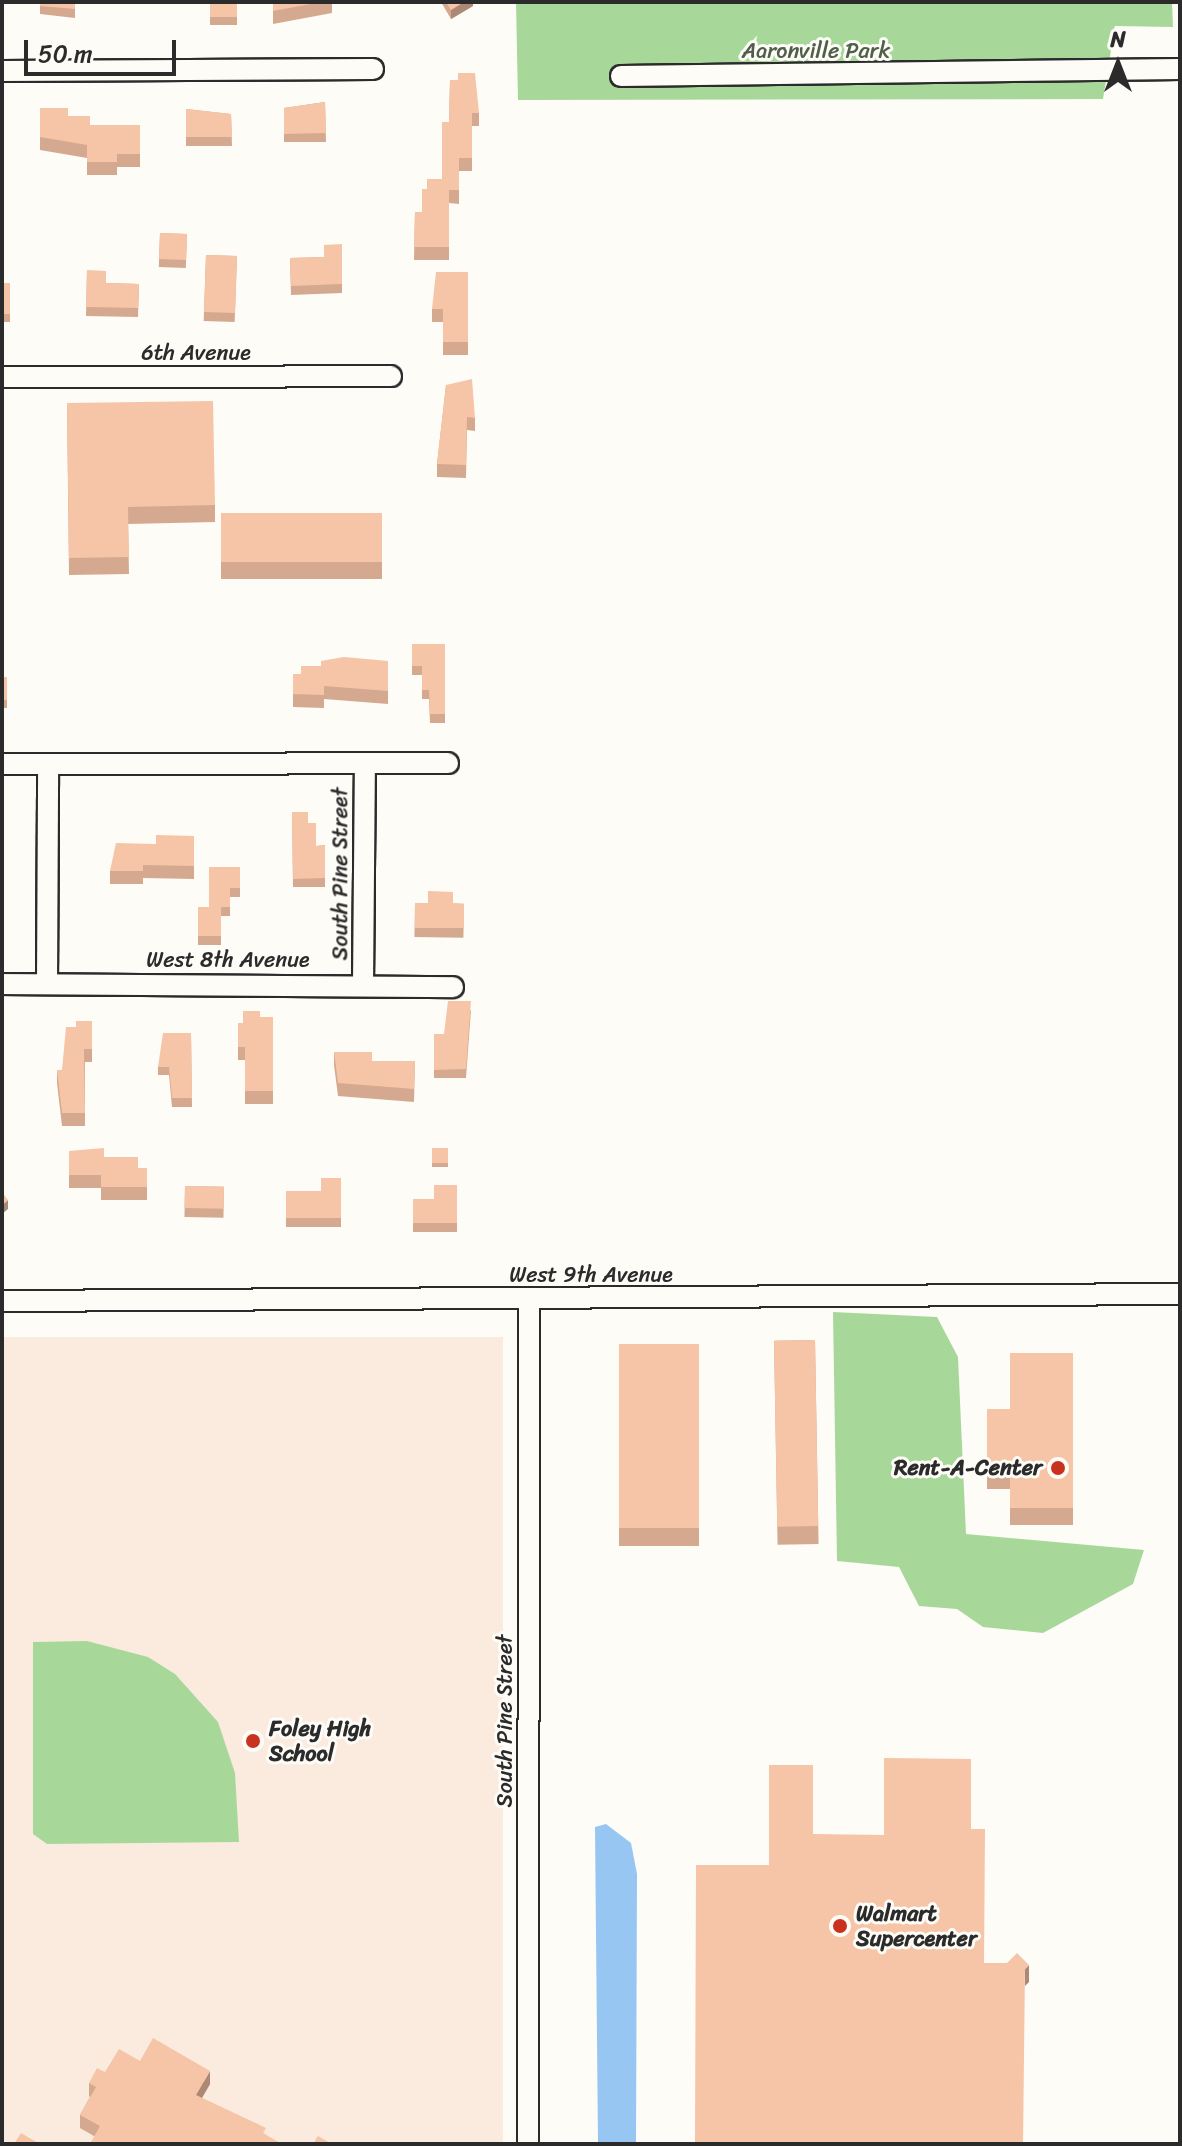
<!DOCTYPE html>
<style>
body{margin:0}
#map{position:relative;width:1182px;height:2146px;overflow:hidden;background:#fdfcf7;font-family:Sriracha,sans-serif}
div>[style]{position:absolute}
.built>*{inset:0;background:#fbebdf;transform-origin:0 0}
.green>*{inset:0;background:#a8d899}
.water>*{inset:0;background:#97c6f2}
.roads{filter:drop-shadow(2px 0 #2b2b2b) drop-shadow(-2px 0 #2b2b2b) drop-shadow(0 2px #2b2b2b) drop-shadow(0 -2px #2b2b2b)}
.minor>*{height:20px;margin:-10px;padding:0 10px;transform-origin:10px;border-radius:10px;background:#fdfcf7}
.wall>*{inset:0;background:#d4a98f;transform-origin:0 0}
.shaded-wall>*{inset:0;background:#ac8974}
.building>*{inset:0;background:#f6c4a6;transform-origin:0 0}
.dots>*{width:22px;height:22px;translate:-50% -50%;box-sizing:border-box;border:4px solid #fdfcf7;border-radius:50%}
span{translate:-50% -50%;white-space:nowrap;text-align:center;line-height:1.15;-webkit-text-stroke:6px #fdfcf7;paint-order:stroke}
.park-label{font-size:22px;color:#505f4c}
.street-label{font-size:22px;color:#2b2b2b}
.poi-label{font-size:22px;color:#2b2b2b;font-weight:700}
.right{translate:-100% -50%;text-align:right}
.left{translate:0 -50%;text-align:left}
.frame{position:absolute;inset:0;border:4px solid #2b2b2b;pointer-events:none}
.north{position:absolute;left:1078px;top:24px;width:80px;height:80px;-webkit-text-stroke:6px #fdfcf7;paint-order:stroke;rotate:0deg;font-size:22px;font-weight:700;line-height:32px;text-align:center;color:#2b2b2b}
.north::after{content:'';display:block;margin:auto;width:28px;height:36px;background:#2b2b2b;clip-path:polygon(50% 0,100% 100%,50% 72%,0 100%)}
.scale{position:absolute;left:24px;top:40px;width:152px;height:36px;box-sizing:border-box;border:4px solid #2b2b2b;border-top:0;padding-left:10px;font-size:24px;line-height:28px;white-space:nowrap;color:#2b2b2b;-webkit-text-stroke:6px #fdfcf7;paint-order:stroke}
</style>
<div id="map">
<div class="built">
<div style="left:503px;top:1337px;width:807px;height:501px;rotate:90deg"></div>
</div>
<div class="green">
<div style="clip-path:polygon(516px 2px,1172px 2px,1173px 27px,1115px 26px,1103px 99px,518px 100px)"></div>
<div style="clip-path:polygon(833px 1312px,937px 1317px,958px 1357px,966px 1534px,1144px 1550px,1133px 1584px,1043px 1633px,983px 1627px,957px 1609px,919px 1606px,899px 1567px,837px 1561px)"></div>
<div style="clip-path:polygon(87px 1641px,148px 1657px,175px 1674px,218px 1722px,235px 1773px,239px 1842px,47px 1844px,33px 1834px,33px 1642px)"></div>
</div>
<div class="water">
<div style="clip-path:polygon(606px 1824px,631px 1843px,637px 1874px,636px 2144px,598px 2144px,595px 1827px)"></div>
</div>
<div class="roads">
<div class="minor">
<div style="left:2px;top:71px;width:371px;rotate:-0.3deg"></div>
<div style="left:621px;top:76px;width:559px;rotate:-0.72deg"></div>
<div style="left:2px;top:377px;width:389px;rotate:-0.1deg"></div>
<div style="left:2px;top:764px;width:446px;rotate:-0.1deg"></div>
<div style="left:2px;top:984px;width:451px;rotate:0.4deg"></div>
<div style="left:47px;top:984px;width:220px;rotate:-89.7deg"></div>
<div style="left:363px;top:985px;width:221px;rotate:-89.5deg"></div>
<div style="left:2px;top:1301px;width:1178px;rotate:-0.34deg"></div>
<div style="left:528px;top:2144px;width:845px;rotate:-89.93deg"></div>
</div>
</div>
<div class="wall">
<div style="clip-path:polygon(40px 2px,75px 2px,75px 18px,40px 14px)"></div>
<div style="clip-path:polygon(199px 2px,237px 2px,237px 25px,210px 25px,210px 2px)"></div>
<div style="clip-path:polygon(273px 2px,332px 2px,332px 13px,273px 24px)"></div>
<div style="clip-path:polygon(441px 2px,473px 2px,473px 6px,451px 19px)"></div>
<div style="clip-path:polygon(450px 80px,479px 113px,479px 126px,472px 126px,472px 171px,459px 171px,459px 204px,449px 203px,449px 260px,414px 260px,415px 212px,422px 212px,427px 189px,442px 179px,449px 122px)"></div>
<div style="clip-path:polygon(325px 102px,326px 142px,284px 142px,284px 108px)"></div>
<div style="clip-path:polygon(40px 108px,68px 116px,90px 125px,140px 125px,140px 167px,117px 167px,117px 175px,87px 175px,87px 158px,40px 150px)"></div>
<div style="clip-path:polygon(186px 109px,231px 114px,232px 146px,186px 146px)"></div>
<div style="left:160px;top:233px;width:27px;height:34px;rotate:2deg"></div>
<div style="clip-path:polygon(342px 244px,342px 293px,291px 295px,290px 258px,324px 257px)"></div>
<div style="left:206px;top:255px;width:31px;height:66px;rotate:2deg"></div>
<div style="clip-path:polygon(87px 270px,106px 283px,139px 284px,138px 317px,86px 316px)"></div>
<div style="clip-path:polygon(468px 272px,468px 355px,443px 355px,443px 322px,432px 322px,432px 309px)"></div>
<div style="left:2px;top:283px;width:8px;height:39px"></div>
<div style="clip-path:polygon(446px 385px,475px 418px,475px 431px,467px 430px,466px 478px,437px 477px,437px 464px)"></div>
<div style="clip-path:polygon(67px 403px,215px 505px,215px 522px,128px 524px,129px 574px,69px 575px)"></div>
<div style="left:221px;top:513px;width:161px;height:66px"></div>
<div style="clip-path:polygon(412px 644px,445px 644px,445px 723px,430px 723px,429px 699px,422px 699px,422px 675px,412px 675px)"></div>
<div style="clip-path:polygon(388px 661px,388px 704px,324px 699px,324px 708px,293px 707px,293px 674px,301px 674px,321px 666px)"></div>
<div style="left:2px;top:677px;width:5px;height:31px"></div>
<div style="clip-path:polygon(292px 812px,308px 823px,316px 846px,325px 845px,325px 887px,293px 887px)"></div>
<div style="clip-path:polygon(194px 836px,194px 879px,143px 878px,143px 884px,110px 884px,110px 871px)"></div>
<div style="clip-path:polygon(240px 867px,240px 897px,230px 897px,230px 916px,221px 916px,221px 945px,198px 945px,198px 907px,209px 907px)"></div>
<div style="left:415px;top:903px;width:49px;height:34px;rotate:1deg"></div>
<div style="clip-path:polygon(471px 1010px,466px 1078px,434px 1078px,434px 1034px,444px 1034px)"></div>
<div style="clip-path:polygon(260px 1017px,273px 1017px,273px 1104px,245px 1104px,245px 1060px,238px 1060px,238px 1023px,243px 1023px)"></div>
<div style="clip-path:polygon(92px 1021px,92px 1062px,85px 1062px,85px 1126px,62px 1126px,57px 1083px,57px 1070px,62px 1070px)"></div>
<div style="clip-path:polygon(191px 1033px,192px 1107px,172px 1107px,169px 1075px,158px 1075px,158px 1067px)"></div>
<div style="clip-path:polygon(334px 1052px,372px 1061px,415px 1061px,414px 1102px,338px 1096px,334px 1065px)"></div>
<div style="left:432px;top:1148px;width:16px;height:19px"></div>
<div style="clip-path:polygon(69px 1151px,104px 1157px,138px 1168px,147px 1168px,147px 1200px,101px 1200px,101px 1188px,69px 1188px)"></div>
<div style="clip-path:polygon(341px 1178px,341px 1227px,286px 1227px,286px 1191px,321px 1191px)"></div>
<div style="clip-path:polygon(457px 1185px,457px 1232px,413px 1232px,413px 1199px,434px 1199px)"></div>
<div style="left:185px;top:1186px;width:39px;height:31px;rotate:1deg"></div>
<div style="left:815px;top:1340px;width:204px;height:41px;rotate:89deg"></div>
<div style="left:699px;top:1344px;width:202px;height:80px;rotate:90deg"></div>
<div style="clip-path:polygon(1073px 1353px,1073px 1525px,1010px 1525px,1010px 1489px,987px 1489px,987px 1409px,1010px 1409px)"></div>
<div style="clip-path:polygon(140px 2061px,210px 2084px,202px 2098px,266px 2135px,94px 2136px,80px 2128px,80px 2115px,90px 2097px,89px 2096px,89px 2083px,105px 2072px)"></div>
</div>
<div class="shaded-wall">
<div style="clip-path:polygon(464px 2px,473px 2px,473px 6px,451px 19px,451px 10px)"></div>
<div style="clip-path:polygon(8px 1200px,8px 1209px,2px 1214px,2px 1205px)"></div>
<div style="clip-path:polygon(1029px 1965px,1029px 1982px,1025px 1986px,1025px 1969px)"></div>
<div style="clip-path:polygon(210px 2071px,210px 2084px,196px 2108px,196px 2095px)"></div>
</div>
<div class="building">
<div style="clip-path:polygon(40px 2px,75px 2px,75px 9px,40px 6px)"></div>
<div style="left:210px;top:2px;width:27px;height:15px"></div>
<div style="clip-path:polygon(273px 2px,322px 2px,273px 11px)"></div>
<div style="clip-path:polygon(446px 2px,464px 2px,451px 10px)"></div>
<div style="clip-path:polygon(458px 73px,475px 73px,479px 113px,472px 113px,472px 158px,459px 158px,459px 190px,449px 190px,449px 247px,414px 247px,415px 212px,422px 212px,422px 189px,427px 189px,427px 179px,442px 179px,442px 122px,449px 122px,450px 80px,458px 80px)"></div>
<div style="clip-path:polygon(325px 102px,326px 133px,284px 134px,284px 108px)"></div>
<div style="clip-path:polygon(40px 108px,68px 108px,68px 116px,90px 116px,90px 125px,140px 125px,140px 154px,117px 154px,117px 162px,87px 162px,87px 145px,40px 137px)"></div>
<div style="clip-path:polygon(186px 109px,231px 114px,232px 137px,186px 137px)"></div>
<div style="left:160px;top:233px;width:27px;height:26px;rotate:2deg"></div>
<div style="clip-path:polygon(342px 244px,342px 284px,291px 286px,290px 258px,324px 257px,324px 245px)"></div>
<div style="left:206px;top:255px;width:31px;height:57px;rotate:2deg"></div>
<div style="clip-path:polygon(87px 270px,106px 271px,106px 283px,139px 284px,138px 308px,86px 307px)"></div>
<div style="clip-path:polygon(436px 272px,468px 272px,468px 342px,443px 342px,443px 309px,432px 309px)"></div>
<div style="left:2px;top:283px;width:8px;height:31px"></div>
<div style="clip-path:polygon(472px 379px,475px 418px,467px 417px,466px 465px,437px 464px,446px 385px)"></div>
<div style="clip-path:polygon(213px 401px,215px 505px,128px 507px,129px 557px,69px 558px,67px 403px)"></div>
<div style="left:221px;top:513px;width:161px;height:49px"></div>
<div style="clip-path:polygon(412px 644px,445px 644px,445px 714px,430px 714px,429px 690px,422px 690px,422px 666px,412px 666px)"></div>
<div style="clip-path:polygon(344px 657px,388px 661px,388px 691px,324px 686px,324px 695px,293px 694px,293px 674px,301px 674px,301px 666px,321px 666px,321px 661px)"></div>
<div style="left:2px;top:677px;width:5px;height:23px"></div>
<div style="clip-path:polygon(292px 812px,308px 812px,308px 823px,316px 823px,316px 846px,325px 845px,325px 878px,293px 879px)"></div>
<div style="clip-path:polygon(156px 835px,194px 836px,194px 866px,143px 865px,143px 871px,110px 871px,116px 843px,156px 844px)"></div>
<div style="clip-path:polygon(209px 867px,240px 867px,240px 888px,230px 888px,230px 907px,221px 907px,221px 936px,198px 936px,198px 907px,209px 907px)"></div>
<div style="clip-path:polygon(428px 891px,453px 892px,453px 903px,464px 904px,464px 928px,415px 928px,415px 903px,428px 903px)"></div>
<div style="clip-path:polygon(448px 1001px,471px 1001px,466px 1069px,434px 1070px,434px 1034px,444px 1034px)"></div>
<div style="clip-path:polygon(243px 1011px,260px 1011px,260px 1017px,273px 1017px,273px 1091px,245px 1091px,245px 1047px,238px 1047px,238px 1023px,243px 1023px)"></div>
<div style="clip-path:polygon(76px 1021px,92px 1021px,92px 1049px,84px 1049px,85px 1113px,62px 1113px,57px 1070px,62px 1070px,66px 1027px,76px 1027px)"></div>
<div style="clip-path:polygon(163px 1033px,191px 1033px,192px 1098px,172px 1098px,169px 1067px,158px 1067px)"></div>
<div style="clip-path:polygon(334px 1052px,372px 1052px,372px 1061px,415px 1061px,414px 1089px,338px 1083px)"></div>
<div style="clip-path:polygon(104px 1148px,104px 1157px,138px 1157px,138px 1168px,147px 1168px,147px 1187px,101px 1187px,101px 1175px,69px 1175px,69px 1151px)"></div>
<div style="left:432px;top:1148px;width:16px;height:15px"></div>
<div style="clip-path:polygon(321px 1178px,341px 1178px,341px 1218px,286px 1218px,286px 1191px,321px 1191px)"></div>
<div style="clip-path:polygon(434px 1185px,457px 1185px,457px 1223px,413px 1223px,413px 1199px,434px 1199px)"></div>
<div style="left:185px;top:1186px;width:39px;height:22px;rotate:1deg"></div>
<div style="clip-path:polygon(2px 1192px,8px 1200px,2px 1205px)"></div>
<div style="left:815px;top:1340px;width:186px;height:41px;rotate:89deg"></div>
<div style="left:699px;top:1344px;width:184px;height:80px;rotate:90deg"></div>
<div style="clip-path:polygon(1010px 1353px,1073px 1353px,1073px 1508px,1010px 1508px,1010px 1472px,987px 1472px,987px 1409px,1010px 1409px)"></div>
<div style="clip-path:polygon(884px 1758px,971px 1759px,971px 1829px,985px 1829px,984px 1963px,1007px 1963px,1017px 1953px,1029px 1965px,1025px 1969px,1023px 2144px,695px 2144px,696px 1865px,769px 1865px,769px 1765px,813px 1765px,813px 1834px,884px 1835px)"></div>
<div style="clip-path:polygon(153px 2038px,210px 2071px,196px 2095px,266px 2128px,263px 2133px,282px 2144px,90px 2144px,100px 2126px,80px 2115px,96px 2087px,89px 2083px,97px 2068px,105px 2072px,119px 2049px,140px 2061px)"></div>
<div style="clip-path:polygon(21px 2133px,40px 2144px,14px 2144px)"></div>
<div style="clip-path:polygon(318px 2136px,332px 2144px,313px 2144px)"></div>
</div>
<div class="dots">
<div style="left:1058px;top:1468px;background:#c8321e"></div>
<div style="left:253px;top:1741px;background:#c8321e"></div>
<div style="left:840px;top:1926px;background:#c8321e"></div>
</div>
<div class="park-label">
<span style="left:816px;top:51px">Aaronville Park</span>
</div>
<div class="street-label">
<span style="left:196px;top:353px">6th Avenue</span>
<span style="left:340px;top:874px;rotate:-90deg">South Pine Street</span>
<span style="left:228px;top:960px">West 8th Avenue</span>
<span style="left:591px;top:1275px">West 9th Avenue</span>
<span style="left:505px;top:1721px;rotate:-90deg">South Pine Street</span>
</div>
<div class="poi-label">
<span class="right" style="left:1042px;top:1468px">Rent-A-Center</span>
<span class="left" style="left:269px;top:1741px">Foley High<br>School</span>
<span class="left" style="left:856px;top:1926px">Walmart<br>Supercenter</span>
</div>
<div class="frame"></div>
<div class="north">N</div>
<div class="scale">50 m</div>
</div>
